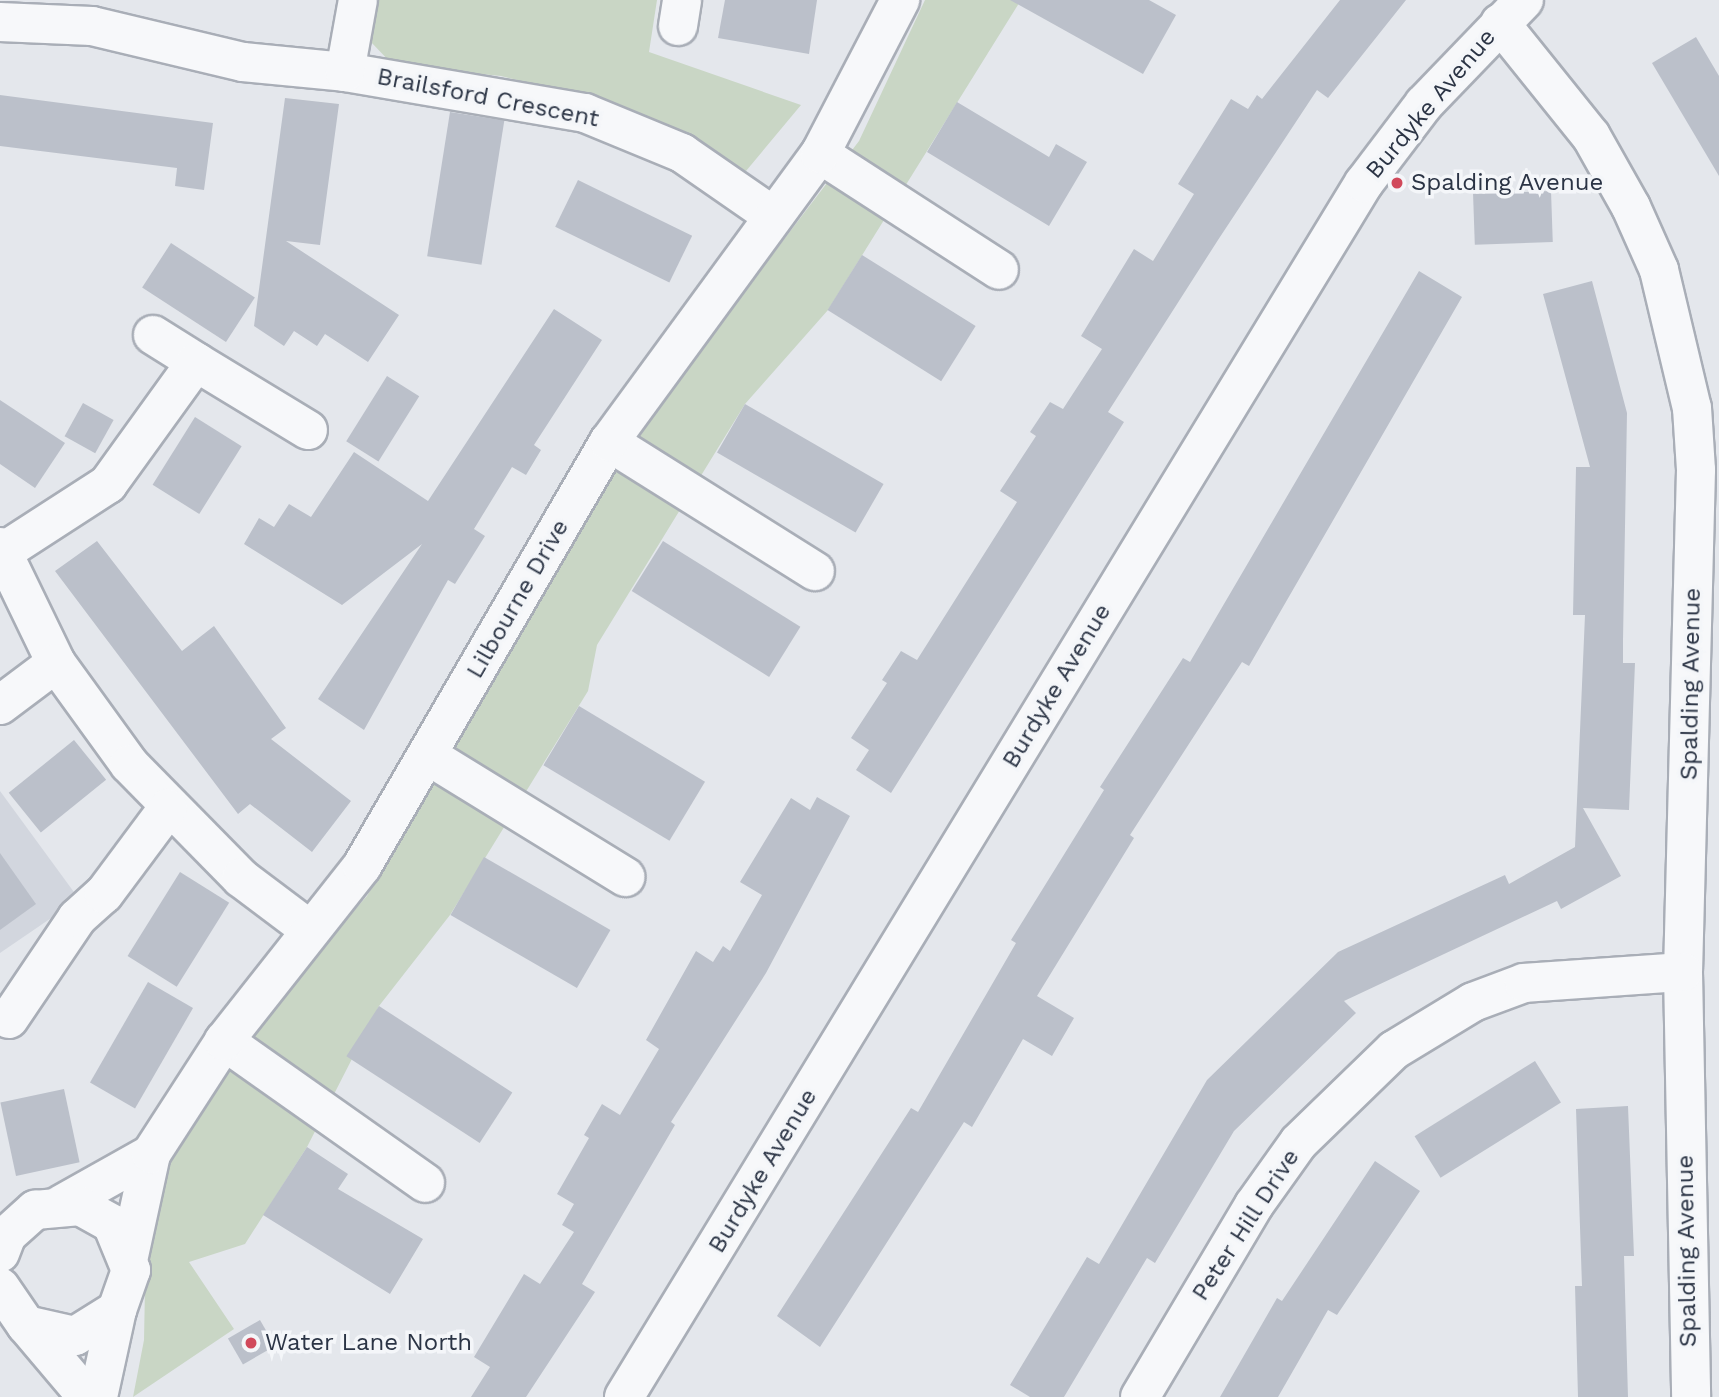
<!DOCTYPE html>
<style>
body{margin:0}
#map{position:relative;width:1719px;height:1397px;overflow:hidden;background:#e4e7ec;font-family:"Work Sans",sans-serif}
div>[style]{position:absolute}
.built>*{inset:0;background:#d2d6de}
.green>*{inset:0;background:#c9d6c5}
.building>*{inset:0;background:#bbc0ca;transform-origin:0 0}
.roads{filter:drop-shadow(2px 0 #a9aeb7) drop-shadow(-2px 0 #a9aeb7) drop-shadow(0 2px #a9aeb7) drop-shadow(0 -2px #a9aeb7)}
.minor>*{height:38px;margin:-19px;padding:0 19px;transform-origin:19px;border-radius:19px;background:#f7f8fa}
.dots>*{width:19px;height:19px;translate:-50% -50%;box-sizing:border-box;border:4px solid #f4f6f9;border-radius:50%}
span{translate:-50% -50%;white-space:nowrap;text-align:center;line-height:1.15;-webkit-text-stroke:7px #f4f6f9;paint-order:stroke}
.street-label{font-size:24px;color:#2b3445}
.poi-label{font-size:24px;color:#2b3445}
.left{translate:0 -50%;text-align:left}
</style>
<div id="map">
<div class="built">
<div style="clip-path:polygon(0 791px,79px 899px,0 953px)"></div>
</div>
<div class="green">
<div style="clip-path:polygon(372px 0,657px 0,649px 52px,801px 105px,746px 171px,614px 104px,501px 76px,393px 65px,370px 41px)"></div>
<div style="clip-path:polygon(925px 0,1021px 0,828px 310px,745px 404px,597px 645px,588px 691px,450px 915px,379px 1006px,307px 1147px,245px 1244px,189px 1262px,234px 1329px,133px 1397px,144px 1340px,146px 1236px,166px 1168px,277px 996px,367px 896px,514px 634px,654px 410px,859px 141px)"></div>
</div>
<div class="building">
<div style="clip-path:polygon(725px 0,817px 0,809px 54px,718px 38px)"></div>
<div style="clip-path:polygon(1010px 0,1149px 0,1176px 15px,1143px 74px)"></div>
<div style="clip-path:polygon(1340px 0,1406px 0,1328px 98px,1317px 90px,1218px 240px,1108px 412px,1124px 422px,891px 793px,856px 770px,869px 750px,851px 738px,887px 683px,882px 680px,901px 651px,917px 660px,1017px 502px,1000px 491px,1036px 436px,1030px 432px,1050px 402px,1063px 409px,1102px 349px,1081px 336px,1134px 249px,1153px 261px,1194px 194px,1178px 184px,1231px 99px,1248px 109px,1257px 95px,1262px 99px)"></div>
<div style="clip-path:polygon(1696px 37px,1719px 76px,1719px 176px,1652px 63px)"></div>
<div style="clip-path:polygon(0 95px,213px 123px,204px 190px,175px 186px,177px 168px,0 146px)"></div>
<div style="clip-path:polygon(285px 98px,339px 104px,320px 245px,286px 241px,399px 315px,368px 362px,325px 334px,317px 346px,294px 331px,284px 346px,254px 326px)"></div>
<div style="clip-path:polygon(957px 102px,1049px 157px,1056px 144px,1087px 162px,1049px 226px,927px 152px)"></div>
<div style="left:450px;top:112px;width:55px;height:146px;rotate:9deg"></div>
<div style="left:578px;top:180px;width:127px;height:52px;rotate:26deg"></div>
<div style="left:1551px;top:191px;width:51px;height:78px;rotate:88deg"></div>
<div style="left:171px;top:243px;width:100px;height:53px;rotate:33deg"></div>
<div style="left:862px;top:255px;width:134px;height:65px;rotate:32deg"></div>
<div style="clip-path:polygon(1419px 271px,1462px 297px,1249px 666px,1242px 662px,1130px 835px,1134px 838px,1037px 996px,1074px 1018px,1052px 1056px,1023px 1039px,972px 1127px,964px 1122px,820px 1347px,777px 1316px,911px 1108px,918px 1112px,1016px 943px,1011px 940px,1104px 790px,1100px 787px,1183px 658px,1190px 662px)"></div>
<div style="clip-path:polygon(1592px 281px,1627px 413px,1623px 641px,1623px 663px,1635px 663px,1629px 810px,1583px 808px,1621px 876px,1561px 909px,1557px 901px,1344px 1001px,1356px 1013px,1234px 1131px,1155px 1263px,1147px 1258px,1064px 1397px,1030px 1397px,1010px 1385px,1087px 1257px,1099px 1264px,1207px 1080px,1338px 952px,1505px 875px,1509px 884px,1575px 847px,1585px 615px,1573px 615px,1576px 467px,1590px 467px,1543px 294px)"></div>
<div style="clip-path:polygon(554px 309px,602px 340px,534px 445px,541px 450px,526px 475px,512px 467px,474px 529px,485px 536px,455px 584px,448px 580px,364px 730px,318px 699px,422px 544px,342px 605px,244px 544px,259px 518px,274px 527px,289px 504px,311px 517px,354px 452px,428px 501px)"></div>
<div style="left:387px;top:376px;width:38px;height:77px;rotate:32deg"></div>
<div style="clip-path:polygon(0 400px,65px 443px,35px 488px,0 464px)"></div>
<div style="left:83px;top:403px;width:35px;height:38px;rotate:29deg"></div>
<div style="left:745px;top:404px;width:160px;height:56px;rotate:30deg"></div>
<div style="left:195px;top:417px;width:55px;height:80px;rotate:32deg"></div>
<div style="clip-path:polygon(97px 541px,182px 651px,214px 626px,286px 728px,271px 739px,351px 801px,312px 852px,250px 804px,238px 814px,55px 571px)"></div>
<div style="left:663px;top:541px;width:162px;height:59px;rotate:32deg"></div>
<div style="left:579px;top:706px;width:147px;height:69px;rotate:31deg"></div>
<div style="left:74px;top:740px;width:51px;height:84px;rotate:51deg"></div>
<div style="clip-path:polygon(817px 797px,850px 816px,766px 973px,671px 1122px,675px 1125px,582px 1284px,595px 1292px,526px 1397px,471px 1397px,490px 1367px,474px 1357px,524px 1274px,540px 1284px,574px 1232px,562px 1225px,574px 1204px,557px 1194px,589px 1138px,584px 1135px,602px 1104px,620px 1115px,659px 1049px,646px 1040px,696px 951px,713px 962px,723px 946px,730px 951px,762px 895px,740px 882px,791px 798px,810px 810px)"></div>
<div style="clip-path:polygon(0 853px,36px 904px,0 930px)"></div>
<div style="left:484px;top:857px;width:146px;height:67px;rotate:30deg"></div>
<div style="left:180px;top:872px;width:58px;height:99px;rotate:32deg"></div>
<div style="left:148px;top:982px;width:52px;height:116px;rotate:30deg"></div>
<div style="left:379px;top:1006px;width:159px;height:60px;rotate:33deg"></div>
<div style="left:1535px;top:1061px;width:49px;height:142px;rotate:58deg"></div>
<div style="left:64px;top:1089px;width:75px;height:65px;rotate:78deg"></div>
<div style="clip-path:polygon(1628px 1106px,1634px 1256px,1624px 1256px,1628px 1397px,1578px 1397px,1575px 1286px,1582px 1286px,1576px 1109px)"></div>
<div style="clip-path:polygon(307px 1147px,348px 1174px,338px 1189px,423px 1239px,390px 1294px,263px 1215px)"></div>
<div style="clip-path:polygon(1375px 1161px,1420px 1191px,1337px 1315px,1328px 1310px,1278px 1397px,1220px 1397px,1277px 1298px,1282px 1301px)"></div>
<div style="left:260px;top:1320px;width:30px;height:37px;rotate:60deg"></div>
</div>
<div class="roads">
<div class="minor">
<div style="left:0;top:22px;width:92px;rotate:2.5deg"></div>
<div style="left:92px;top:26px;width:155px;rotate:13.4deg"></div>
<div style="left:243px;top:62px;width:102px;rotate:5.6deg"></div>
<div style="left:345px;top:72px;width:243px;rotate:9.7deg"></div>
<div style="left:585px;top:113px;width:105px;rotate:22.4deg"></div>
<div style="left:682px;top:153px;width:111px;rotate:34.7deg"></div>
<div style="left:1500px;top:23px;width:145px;rotate:51.2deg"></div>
<div style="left:1591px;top:136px;width:81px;rotate:60.6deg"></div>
<div style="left:1631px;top:207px;width:69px;rotate:66deg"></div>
<div style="left:1659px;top:270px;width:142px;rotate:76.6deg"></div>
<div style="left:1692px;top:408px;width:62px;rotate:86.3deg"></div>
<div style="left:1696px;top:470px;width:502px;rotate:91.48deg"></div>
<div style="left:1683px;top:972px;width:425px;rotate:88.9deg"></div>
<div style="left:678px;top:26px;width:26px;rotate:-81deg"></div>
<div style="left:345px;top:72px;width:73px;rotate:-79.8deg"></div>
<div style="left:820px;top:154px;width:213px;rotate:32.9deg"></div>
<div style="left:153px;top:335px;width:51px;rotate:32.1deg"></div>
<div style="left:609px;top:442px;width:243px;rotate:32.1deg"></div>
<div style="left:0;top:547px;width:129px;rotate:64.2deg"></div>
<div style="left:56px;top:663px;width:125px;rotate:54.1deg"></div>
<div style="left:129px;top:764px;width:160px;rotate:45.5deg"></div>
<div style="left:241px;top:878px;width:86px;rotate:37deg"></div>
<div style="left:3px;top:552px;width:125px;rotate:-32.9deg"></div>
<div style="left:108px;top:484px;width:150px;rotate:-54.2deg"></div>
<div style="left:196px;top:362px;width:131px;rotate:31.3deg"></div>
<div style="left:0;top:705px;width:70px;rotate:-36.9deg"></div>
<div style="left:427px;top:755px;width:233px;rotate:31.6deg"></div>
<div style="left:9px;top:1019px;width:122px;rotate:-56deg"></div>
<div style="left:77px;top:918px;width:36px;rotate:-42deg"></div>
<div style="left:104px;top:894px;width:107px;rotate:-53.3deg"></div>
<div style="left:224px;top:1041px;width:246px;rotate:35.2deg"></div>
<div style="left:62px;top:1204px;width:102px;rotate:-29.3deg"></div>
<div style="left:0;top:1253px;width:19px;rotate:-69deg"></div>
<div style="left:7px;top:1235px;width:38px;rotate:-42deg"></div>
<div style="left:35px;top:1210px;width:45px;rotate:-5.1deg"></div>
<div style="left:80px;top:1206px;width:37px;rotate:29deg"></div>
<div style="left:112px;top:1224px;width:50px;rotate:67.6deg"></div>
<div style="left:131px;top:1270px;width:42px;rotate:109.3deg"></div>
<div style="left:117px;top:1310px;width:49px;rotate:148.2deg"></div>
<div style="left:75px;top:1336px;width:50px;rotate:-167.3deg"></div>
<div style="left:26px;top:1325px;width:46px;rotate:-124.4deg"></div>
<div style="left:129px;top:1256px;width:104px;rotate:-77.8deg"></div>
<div style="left:151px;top:1154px;width:135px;rotate:-57.1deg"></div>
<div style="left:224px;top:1041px;width:223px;rotate:-51.7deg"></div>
<div style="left:362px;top:866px;width:491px;rotate:-59.8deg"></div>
<div style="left:609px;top:442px;width:357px;rotate:-53.8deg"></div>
<div style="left:820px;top:154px;width:174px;rotate:-62.5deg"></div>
<div style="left:27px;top:1326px;width:93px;rotate:49.8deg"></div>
<div style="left:98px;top:1397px;width:89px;rotate:-77.7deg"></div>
<div style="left:624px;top:1397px;width:1422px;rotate:-58.64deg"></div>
<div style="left:1364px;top:183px;width:99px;rotate:-52.8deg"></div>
<div style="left:1424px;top:104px;width:144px;rotate:-46.1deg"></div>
<div style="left:1140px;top:1397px;width:223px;rotate:-59.3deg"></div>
<div style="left:1254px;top:1205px;width:77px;rotate:-54.5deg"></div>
<div style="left:1299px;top:1142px;width:132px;rotate:-44.1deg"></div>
<div style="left:1394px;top:1050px;width:92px;rotate:-31.3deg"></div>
<div style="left:1473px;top:1002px;width:54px;rotate:-20.4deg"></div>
<div style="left:1524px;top:983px;width:159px;rotate:-4deg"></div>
</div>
</div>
<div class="dots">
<div style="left:1397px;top:183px;background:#d1495b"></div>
<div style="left:251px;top:1343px;background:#d1495b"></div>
</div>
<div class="street-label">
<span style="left:488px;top:98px;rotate:11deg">Brailsford Crescent</span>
<span style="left:1431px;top:104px;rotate:-50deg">Burdyke Avenue</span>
<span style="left:518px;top:599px;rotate:-60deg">Lilbourne Drive</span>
<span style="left:1691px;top:684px;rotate:-89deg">Spalding Avenue</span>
<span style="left:1057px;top:686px;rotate:-59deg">Burdyke Avenue</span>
<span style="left:763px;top:1171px;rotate:-59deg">Burdyke Avenue</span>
<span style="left:1246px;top:1225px;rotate:-57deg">Peter Hill Drive</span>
<span style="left:1687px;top:1251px;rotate:-91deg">Spalding Avenue</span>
</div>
<div class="poi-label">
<span class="left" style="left:1411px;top:183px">Spalding Avenue</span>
<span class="left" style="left:265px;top:1343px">Water Lane North</span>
</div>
</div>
